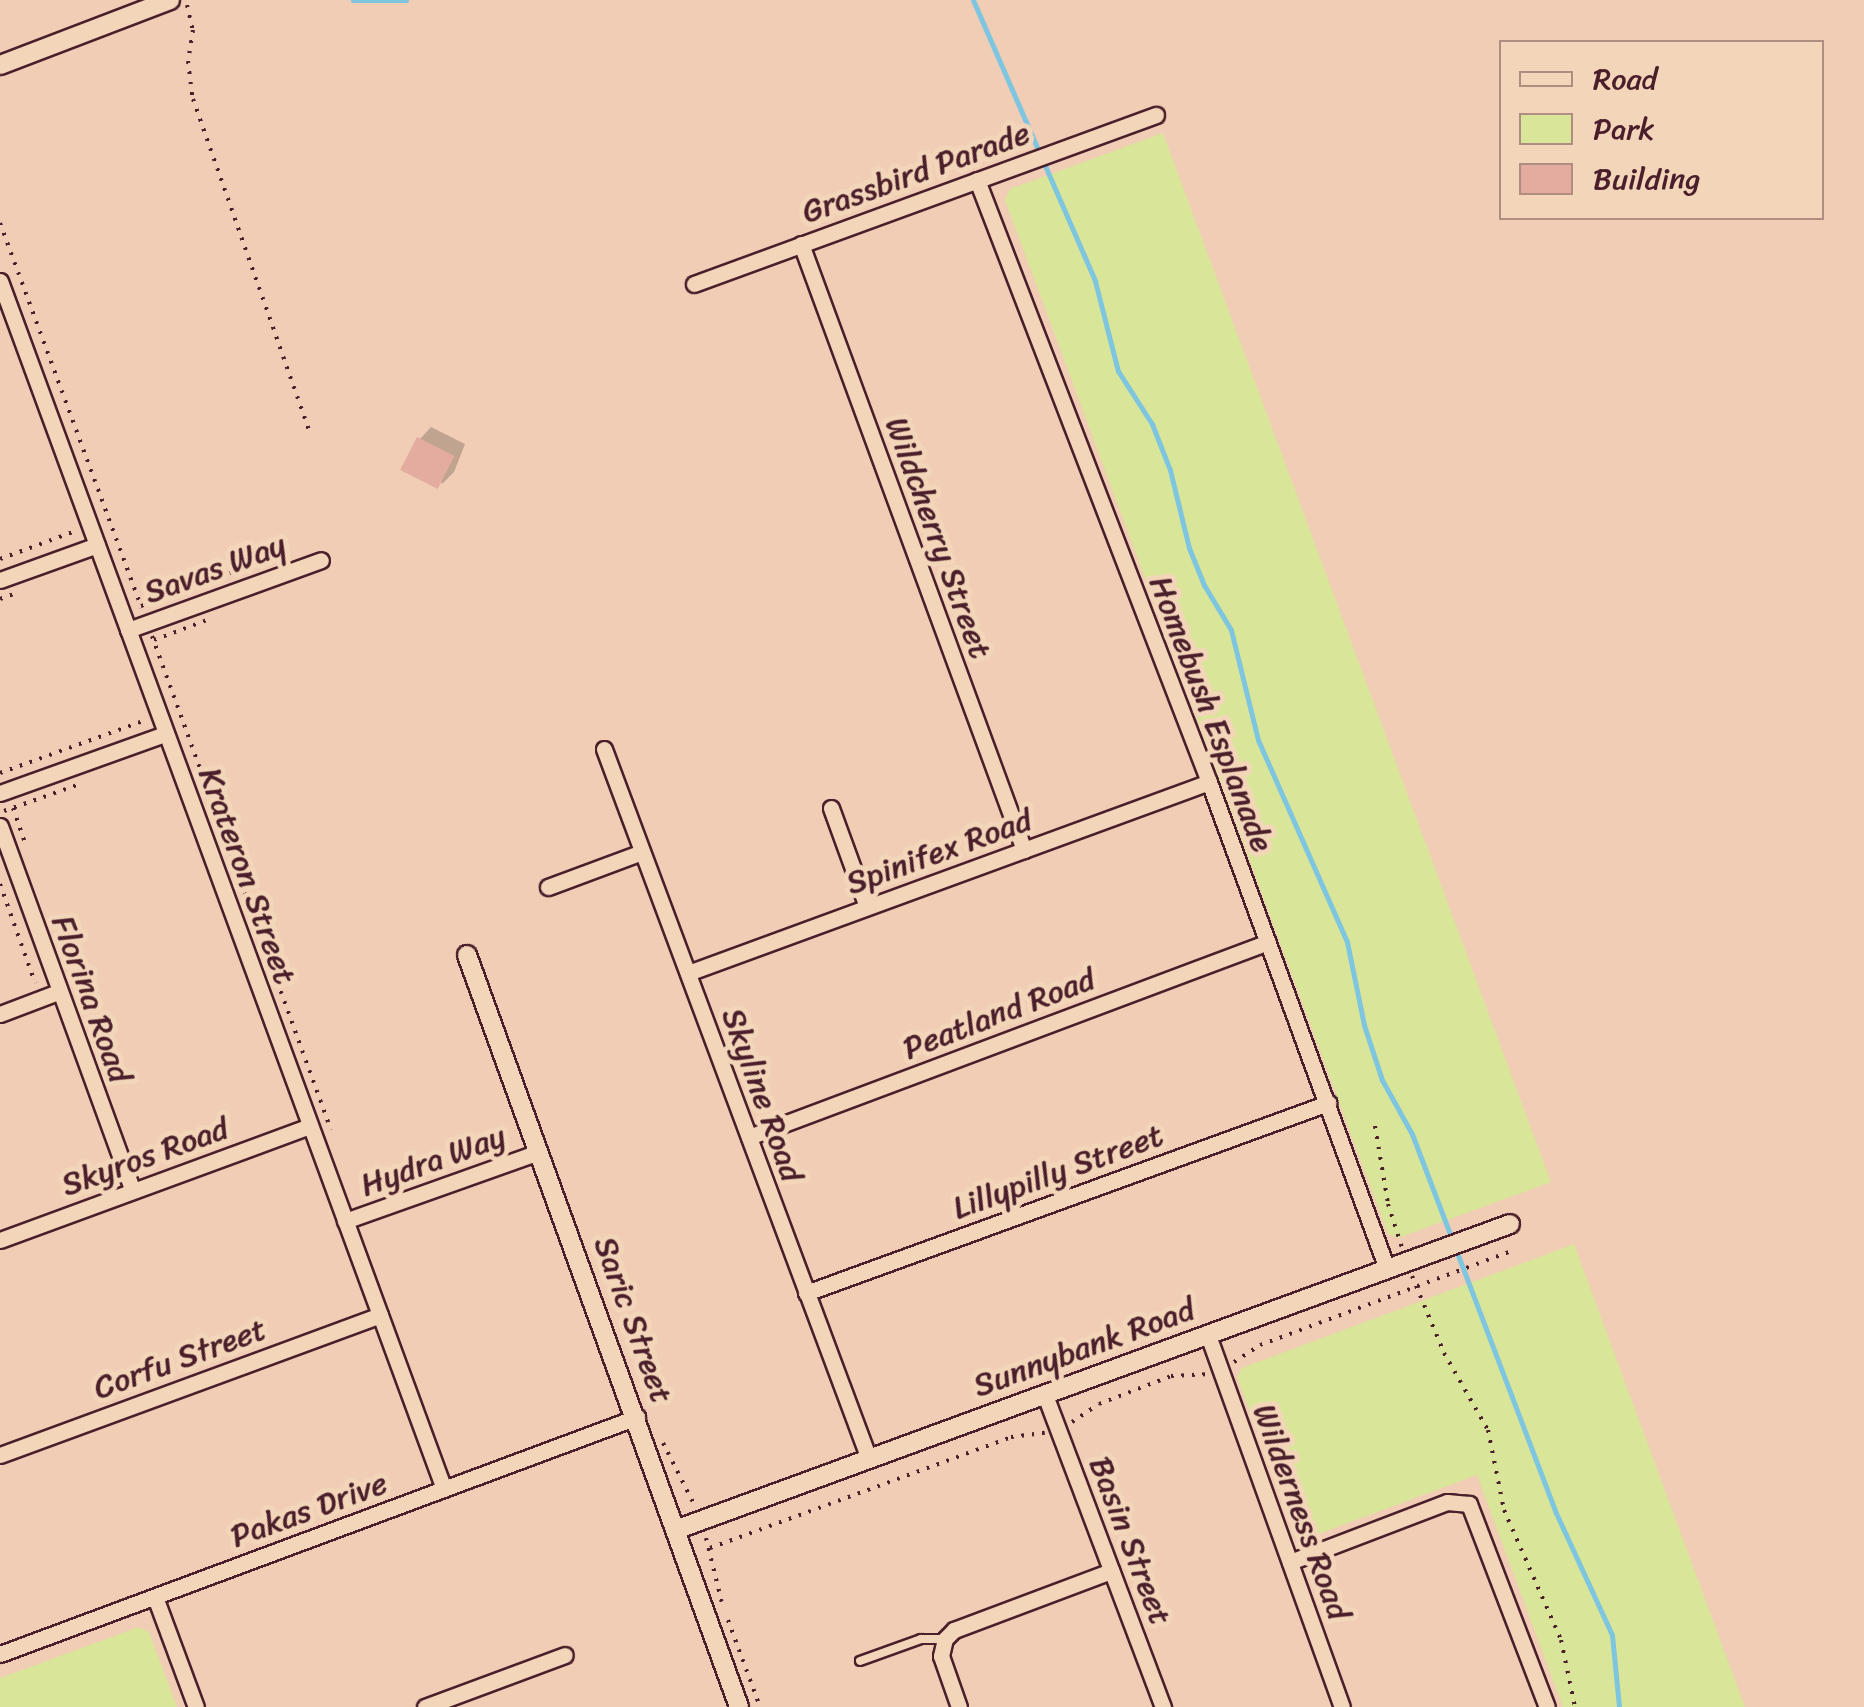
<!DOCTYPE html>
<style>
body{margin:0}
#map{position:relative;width:1864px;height:1707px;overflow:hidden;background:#f0cdb4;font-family:Sriracha,sans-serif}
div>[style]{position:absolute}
.green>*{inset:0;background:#d9e598}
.shadow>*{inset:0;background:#0003}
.stream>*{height:5px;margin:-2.5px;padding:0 2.5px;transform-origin:2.5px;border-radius:2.5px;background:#7ec5df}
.building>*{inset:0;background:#e4ab9f;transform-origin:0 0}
.path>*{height:4px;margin-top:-2px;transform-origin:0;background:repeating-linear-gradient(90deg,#4a1f2b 0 2.5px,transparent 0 10.5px)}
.roads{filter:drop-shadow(2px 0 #4a1f2b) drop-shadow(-2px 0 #4a1f2b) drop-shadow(0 2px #4a1f2b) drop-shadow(0 -2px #4a1f2b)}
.service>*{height:8px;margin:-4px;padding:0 4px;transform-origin:4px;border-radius:4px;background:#f3d6b9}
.minor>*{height:15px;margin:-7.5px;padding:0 7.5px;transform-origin:7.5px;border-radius:7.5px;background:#f3d6b9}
.tertiary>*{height:18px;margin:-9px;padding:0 9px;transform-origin:9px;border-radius:9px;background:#f3d6b9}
span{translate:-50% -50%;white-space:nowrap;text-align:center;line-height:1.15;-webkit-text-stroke:10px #f3d6b9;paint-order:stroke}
.street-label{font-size:32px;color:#4a1f2b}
.legend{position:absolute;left:1499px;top:40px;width:325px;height:180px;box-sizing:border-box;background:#f3d6b9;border:2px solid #af8d80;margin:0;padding:12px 18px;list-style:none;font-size:30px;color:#4a1f2b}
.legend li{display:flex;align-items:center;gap:20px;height:50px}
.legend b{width:50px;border:2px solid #af8d80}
</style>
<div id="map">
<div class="green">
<div style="clip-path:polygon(1163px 133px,1551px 1182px,1398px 1238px,1388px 1234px,1005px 200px,1010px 189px)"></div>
<div style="clip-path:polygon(1574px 1244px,1745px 1707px,1563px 1707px,1477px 1475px,1310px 1537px,1294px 1529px,1237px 1377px,1242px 1368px)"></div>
<div style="clip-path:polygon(139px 1627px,149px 1632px,177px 1707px,0 1707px,0 1678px)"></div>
</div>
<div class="shadow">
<div style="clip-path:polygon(431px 427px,465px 444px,454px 472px,442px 484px,420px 439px)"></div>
</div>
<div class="stream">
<div style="left:353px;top:0;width:53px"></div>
<div style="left:973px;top:0;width:306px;rotate:66.5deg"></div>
<div style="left:1095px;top:281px;width:93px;rotate:75.7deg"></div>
<div style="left:1118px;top:371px;width:63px;rotate:57.3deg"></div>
<div style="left:1152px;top:424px;width:49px;rotate:68.6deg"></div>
<div style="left:1170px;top:470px;width:80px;rotate:76.3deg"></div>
<div style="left:1189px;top:548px;width:40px;rotate:68deg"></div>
<div style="left:1204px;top:585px;width:52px;rotate:59deg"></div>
<div style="left:1231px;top:630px;width:113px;rotate:76.2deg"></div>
<div style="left:1258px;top:740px;width:221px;rotate:66.2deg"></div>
<div style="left:1347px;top:942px;width:85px;rotate:78.4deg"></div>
<div style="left:1364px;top:1025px;width:58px;rotate:71.9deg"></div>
<div style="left:1382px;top:1080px;width:62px;rotate:60.9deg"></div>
<div style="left:1412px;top:1134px;width:405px;rotate:69.2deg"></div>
<div style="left:1556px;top:1513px;width:134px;rotate:65.3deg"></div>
<div style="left:1612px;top:1635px;width:72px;rotate:84.4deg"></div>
</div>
<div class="building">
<div style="left:417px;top:437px;width:42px;height:37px;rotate:27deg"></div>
</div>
<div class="path">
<div style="left:187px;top:5px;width:26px;rotate:77deg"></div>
<div style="left:193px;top:30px;width:31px;rotate:99deg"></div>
<div style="left:188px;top:61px;width:38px;rotate:83deg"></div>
<div style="left:193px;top:99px;width:351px;rotate:70.7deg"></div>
<div style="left:0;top:223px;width:410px;rotate:69.8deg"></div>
<div style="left:0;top:559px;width:78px;rotate:-20.3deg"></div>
<div style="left:0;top:599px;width:15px;rotate:-20deg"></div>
<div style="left:141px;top:606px;width:143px;rotate:-20.5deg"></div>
<div style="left:152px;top:636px;width:525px;rotate:70.08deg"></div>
<div style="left:154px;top:640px;width:60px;rotate:-20.6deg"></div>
<div style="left:0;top:773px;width:152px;rotate:-20deg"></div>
<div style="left:13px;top:808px;width:36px;rotate:71deg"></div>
<div style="left:4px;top:811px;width:81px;rotate:-19.6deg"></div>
<div style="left:0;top:884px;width:105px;rotate:70.5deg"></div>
<div style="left:1375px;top:1126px;width:79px;rotate:80.5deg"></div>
<div style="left:1388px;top:1204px;width:46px;rotate:72.3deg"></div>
<div style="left:1412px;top:1276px;width:83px;rotate:67.4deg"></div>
<div style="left:1444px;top:1353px;width:89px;rotate:60.3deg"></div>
<div style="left:1488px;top:1430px;width:82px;rotate:78.7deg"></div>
<div style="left:1504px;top:1510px;width:142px;rotate:66.3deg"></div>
<div style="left:1561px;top:1640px;width:68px;rotate:78.2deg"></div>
<div style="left:1234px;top:1362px;width:31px;rotate:-33deg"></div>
<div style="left:1260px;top:1345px;width:269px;rotate:-20.5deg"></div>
<div style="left:1072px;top:1422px;width:32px;rotate:-34deg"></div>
<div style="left:1099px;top:1404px;width:77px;rotate:-21.3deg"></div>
<div style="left:1171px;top:1376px;width:35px;rotate:-3deg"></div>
<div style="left:663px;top:1443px;width:71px;rotate:63.1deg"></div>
<div style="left:706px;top:1538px;width:71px;rotate:76.2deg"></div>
<div style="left:710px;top:1548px;width:321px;rotate:-20.2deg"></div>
<div style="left:1011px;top:1437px;width:34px;rotate:-7deg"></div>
<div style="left:728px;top:1620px;width:93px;rotate:69.8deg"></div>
</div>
<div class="roads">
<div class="service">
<div style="left:860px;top:1661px;width:65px;rotate:-19.8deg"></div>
<div style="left:921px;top:1639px;width:24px"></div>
</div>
<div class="minor">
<div style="left:977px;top:180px;width:645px;rotate:68.92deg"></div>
<div style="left:1209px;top:782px;width:519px;rotate:69.92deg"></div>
<div style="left:801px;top:244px;width:646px;rotate:69.8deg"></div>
<div style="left:0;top:281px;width:1287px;rotate:69.82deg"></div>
<div style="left:694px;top:284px;width:492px;rotate:-20.1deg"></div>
<div style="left:0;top:580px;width:103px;rotate:-19.8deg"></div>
<div style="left:128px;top:630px;width:205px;rotate:-19.9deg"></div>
<div style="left:604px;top:749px;width:758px;rotate:69.53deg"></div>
<div style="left:0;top:793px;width:175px;rotate:-19.7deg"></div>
<div style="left:831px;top:808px;width:105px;rotate:70deg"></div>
<div style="left:0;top:826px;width:388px;rotate:70deg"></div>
<div style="left:548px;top:887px;width:100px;rotate:-20.4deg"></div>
<div style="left:688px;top:973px;width:555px;rotate:-20.13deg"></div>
<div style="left:0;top:1014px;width:62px;rotate:-20.8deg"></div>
<div style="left:749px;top:1137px;width:554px;rotate:-20.59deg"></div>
<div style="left:345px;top:1221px;width:206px;rotate:-19.6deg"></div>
<div style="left:0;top:1240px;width:330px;rotate:-20.2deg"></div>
<div style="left:806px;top:1293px;width:556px;rotate:-20deg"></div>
<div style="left:1208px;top:1335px;width:395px;rotate:70.2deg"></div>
<div style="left:1045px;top:1395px;width:334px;rotate:69.3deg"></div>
<div style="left:0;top:1455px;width:405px;rotate:-20.2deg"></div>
<div style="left:1290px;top:1562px;width:168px;rotate:-20.9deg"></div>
<div style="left:1447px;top:1502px;width:22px;rotate:5deg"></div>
<div style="left:1469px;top:1504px;width:217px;rotate:69deg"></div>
<div style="left:155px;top:1597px;width:117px;rotate:69.6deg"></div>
<div style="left:0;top:1654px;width:680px;rotate:-20.41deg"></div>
<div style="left:425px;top:1707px;width:149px;rotate:-20.4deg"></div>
<div style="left:959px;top:1707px;width:54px;rotate:-109.4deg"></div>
<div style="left:941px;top:1656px;width:17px;rotate:-77deg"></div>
<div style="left:945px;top:1639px;width:13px;rotate:-45deg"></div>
<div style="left:954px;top:1630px;width:168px;rotate:-20.6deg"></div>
</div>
<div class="tertiary">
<div style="left:0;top:65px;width:182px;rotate:-20.9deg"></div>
<div style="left:467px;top:955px;width:800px;rotate:70.11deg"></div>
<div style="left:678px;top:1529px;width:886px;rotate:-20.13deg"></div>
</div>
</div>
<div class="street-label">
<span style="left:916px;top:173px;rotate:-20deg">Grassbird Parade</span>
<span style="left:938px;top:538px;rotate:70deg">Wildcherry Street</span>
<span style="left:215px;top:569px;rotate:-20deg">Savas Way</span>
<span style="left:1211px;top:714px;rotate:69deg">Homebush Esplanade</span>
<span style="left:939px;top:852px;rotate:-20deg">Spinifex Road</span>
<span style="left:247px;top:876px;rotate:70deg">Krateron Street</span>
<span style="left:91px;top:999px;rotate:70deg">Florina Road</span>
<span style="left:999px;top:1014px;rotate:-21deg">Peatland Road</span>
<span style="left:762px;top:1095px;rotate:70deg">Skyline Road</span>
<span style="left:145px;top:1157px;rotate:-20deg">Skyros Road</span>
<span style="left:433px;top:1161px;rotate:-20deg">Hydra Way</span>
<span style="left:1058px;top:1172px;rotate:-20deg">Lillypilly Street</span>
<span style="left:633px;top:1320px;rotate:70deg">Saric Street</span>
<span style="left:1084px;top:1348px;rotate:-20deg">Sunnybank Road</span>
<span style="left:180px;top:1359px;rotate:-20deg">Corfu Street</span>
<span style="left:309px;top:1510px;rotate:-20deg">Pakas Drive</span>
<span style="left:1301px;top:1512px;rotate:70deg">Wilderness Road</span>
<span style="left:1130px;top:1541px;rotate:69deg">Basin Street</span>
</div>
<ul class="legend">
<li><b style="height:12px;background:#f3d6b9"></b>Road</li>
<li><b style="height:28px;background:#d9e598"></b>Park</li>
<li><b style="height:28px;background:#e4ab9f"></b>Building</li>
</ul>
</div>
